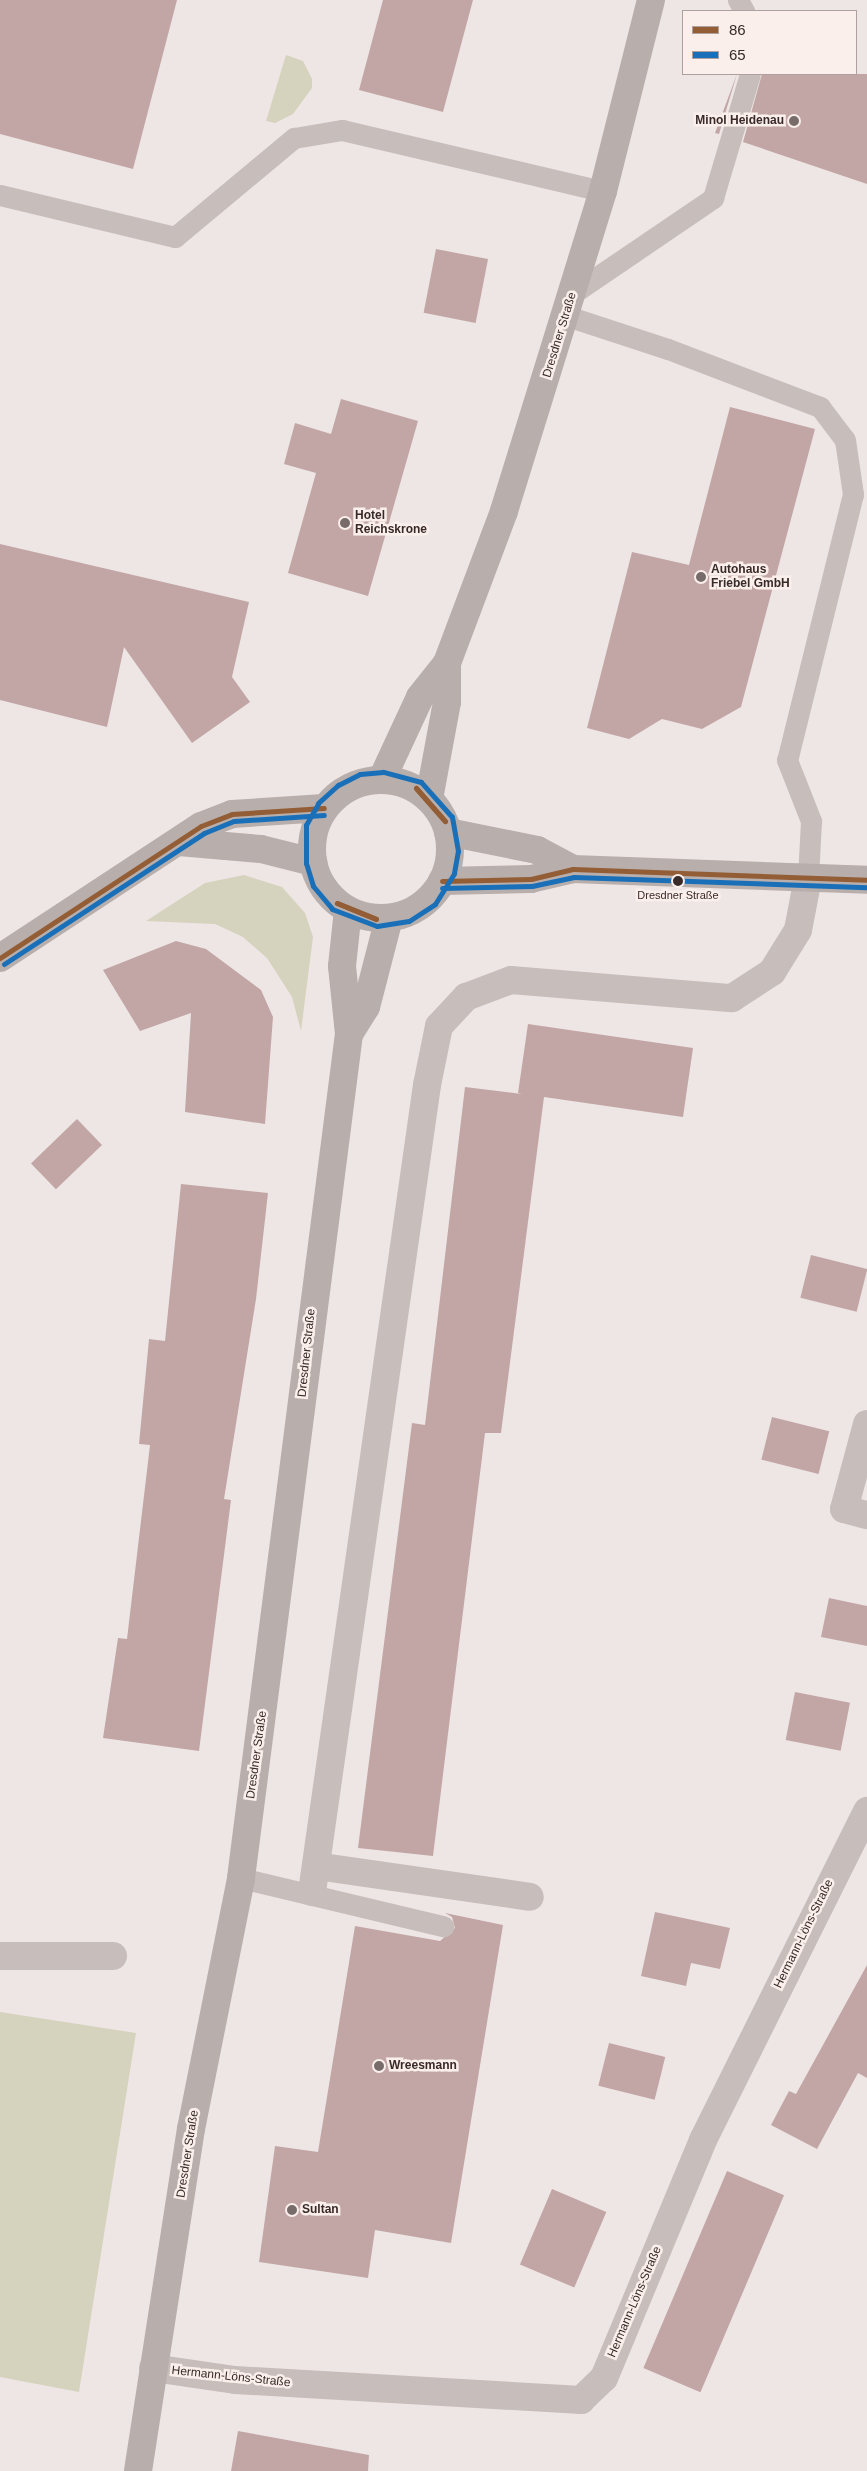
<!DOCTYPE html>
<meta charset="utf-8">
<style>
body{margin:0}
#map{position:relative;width:867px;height:2471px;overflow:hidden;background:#eee6e4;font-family:Arial,sans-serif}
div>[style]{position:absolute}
.green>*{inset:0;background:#d5d2be}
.building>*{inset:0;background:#c2a6a6;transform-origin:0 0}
.lane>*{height:21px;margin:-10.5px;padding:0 10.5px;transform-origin:10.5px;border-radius:10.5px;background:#c7bebc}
.street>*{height:28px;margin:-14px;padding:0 14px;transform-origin:14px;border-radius:14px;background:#c7bebc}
.secondary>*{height:28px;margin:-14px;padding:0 14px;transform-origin:14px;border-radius:14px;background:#b8aeac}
.secondary>.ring{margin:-14px;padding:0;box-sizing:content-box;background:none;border:28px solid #b8aeac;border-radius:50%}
.bus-1>*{height:5px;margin:-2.5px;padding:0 2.5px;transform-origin:2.5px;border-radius:2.5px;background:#935e36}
.bus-2>*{height:5px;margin:-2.5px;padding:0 2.5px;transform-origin:2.5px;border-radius:2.5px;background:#1a70b8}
.dots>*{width:14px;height:14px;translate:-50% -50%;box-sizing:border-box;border:2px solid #faefeb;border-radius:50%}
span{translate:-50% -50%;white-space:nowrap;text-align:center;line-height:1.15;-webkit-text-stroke:5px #faefeb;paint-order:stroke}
.bus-label{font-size:11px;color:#392a2a}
.poi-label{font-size:12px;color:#392a2a;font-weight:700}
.right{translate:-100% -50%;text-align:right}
.left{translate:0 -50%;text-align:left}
.street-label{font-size:12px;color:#392a2a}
.legend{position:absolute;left:682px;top:10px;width:175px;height:65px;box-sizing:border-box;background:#faefeb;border:1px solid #ada09e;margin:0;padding:6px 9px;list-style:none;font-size:15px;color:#392a2a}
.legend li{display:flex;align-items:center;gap:10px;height:25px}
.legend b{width:25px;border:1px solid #ada09e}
</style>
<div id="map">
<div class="green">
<div style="clip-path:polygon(286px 55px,303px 61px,312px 79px,312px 88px,293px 114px,275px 123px,266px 121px)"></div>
<div style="clip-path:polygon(244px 875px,282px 887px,305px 913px,313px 937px,301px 1031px,292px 997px,267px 958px,243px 937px,215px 924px,146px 921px,205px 883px)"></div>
<div style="clip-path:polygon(0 2012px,136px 2033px,79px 2392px,0 2377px)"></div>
</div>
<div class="building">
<div style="clip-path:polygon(0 0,177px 0,133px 169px,0 134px)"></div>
<div style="clip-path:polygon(383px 0,473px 0,443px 112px,359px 90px)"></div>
<div style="clip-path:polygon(737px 74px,719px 134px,715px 133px)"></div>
<div style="clip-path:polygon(762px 74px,867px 74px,867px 184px,743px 142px)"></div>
<div style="left:436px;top:249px;width:53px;height:65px;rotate:11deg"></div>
<div style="clip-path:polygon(341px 399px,418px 421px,368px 596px,288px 573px,316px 473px,284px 464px,295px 423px,331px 434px)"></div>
<div style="clip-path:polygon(730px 407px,815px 429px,741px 707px,702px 729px,662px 719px,629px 739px,587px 728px,632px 552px,689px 565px)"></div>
<div style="clip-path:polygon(0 544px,249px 602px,232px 677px,250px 702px,192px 743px,124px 647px,107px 727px,0 700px)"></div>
<div style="clip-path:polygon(176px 941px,206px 949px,261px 990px,273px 1017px,265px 1124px,185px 1112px,191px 1013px,140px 1031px,103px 970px)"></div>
<div style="clip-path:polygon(528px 1024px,693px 1048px,683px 1117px,544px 1097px,501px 1433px,485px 1433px,433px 1856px,358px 1848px,412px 1423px,425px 1425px,465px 1087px,522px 1094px,518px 1093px)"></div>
<div style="left:77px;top:1119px;width:36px;height:64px;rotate:46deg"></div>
<div style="clip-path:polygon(181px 1184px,268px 1193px,256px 1299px,224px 1499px,231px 1500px,199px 1751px,103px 1738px,118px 1638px,127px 1639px,150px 1445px,139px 1444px,149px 1339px,165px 1341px)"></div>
<div style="left:811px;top:1255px;width:58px;height:44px;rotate:14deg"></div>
<div style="left:772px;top:1417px;width:59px;height:44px;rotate:14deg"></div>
<div style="clip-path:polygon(829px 1598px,867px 1606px,867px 1646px,821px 1637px)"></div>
<div style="left:795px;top:1692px;width:56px;height:49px;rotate:11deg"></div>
<div style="clip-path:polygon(655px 1912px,730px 1928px,720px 1969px,691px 1963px,686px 1986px,641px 1976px)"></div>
<div style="clip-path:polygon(445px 1913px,503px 1925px,451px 2243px,375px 2230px,368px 2278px,259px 2262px,275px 2146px,318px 2152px,355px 1926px,440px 1941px,455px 1928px,452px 1917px)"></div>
<div style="clip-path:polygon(867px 1965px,867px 2078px,858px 2073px,817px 2149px,771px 2125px,789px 2091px,796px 2094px)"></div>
<div style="left:609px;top:2043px;width:58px;height:44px;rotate:14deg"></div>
<div style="left:727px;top:2171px;width:62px;height:214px;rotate:23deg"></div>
<div style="left:552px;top:2189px;width:59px;height:82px;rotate:23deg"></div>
<div style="clip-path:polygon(238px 2431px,369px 2455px,368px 2471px,231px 2471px)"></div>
</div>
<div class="lane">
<div style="left:738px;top:0;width:13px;rotate:61deg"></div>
<div style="left:0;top:195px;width:180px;rotate:13.5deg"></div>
<div style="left:175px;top:237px;width:155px;rotate:-39.8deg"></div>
<div style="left:294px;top:138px;width:49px;rotate:-9.5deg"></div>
<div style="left:342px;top:130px;width:268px;rotate:13.2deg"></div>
<div style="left:572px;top:294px;width:171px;rotate:-34.2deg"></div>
<div style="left:713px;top:198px;width:129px;rotate:-73.4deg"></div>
<div style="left:567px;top:316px;width:106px;rotate:18.1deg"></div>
<div style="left:668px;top:349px;width:163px;rotate:20.9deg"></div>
<div style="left:820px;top:407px;width:41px;rotate:52.9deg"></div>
<div style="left:845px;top:440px;width:55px;rotate:81.6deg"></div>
<div style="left:853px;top:494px;width:274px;rotate:103.9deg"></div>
<div style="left:787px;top:760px;width:66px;rotate:68.5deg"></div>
<div style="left:811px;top:821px;width:57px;rotate:93deg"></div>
<div style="left:241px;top:1878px;width:208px;rotate:13.4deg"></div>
</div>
<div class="street">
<div style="left:867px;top:1424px;width:88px;rotate:105.1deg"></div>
<div style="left:844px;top:1509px;width:24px;rotate:15deg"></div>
<div style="left:316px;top:1866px;width:216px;rotate:8.2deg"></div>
<div style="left:312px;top:1892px;width:815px;rotate:-81.89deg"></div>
<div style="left:427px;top:1085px;width:60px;rotate:-78.5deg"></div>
<div style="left:439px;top:1026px;width:40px;rotate:-47deg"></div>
<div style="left:466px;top:997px;width:48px;rotate:-20.7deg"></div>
<div style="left:511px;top:980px;width:222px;rotate:4.7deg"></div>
<div style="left:732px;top:998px;width:48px;rotate:-33deg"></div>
<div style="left:772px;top:972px;width:49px;rotate:-58.2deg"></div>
<div style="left:798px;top:930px;width:53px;rotate:-79.1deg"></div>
<div style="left:0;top:1956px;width:113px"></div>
<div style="left:153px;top:2368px;width:83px;rotate:8.3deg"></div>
<div style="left:235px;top:2380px;width:347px;rotate:3.3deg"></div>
<div style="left:581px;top:2400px;width:32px;rotate:-44deg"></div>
<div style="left:604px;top:2378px;width:258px;rotate:-67.4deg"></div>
<div style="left:703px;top:2140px;width:368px;rotate:-63.5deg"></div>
</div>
<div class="secondary">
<div style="left:382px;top:779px;width:90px;rotate:-65.1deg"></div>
<div style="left:420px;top:697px;width:43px;rotate:-51.5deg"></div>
<div style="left:447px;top:663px;width:162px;rotate:-69.4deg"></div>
<div style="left:504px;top:511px;width:335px;rotate:-72.8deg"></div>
<div style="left:603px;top:191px;width:197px;rotate:-75.9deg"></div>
<div class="ring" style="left:312px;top:780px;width:110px;height:110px"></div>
<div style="left:429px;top:799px;width:99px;rotate:-79.5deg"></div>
<div style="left:447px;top:702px;width:39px;rotate:-90deg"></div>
<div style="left:448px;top:832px;width:91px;rotate:11.4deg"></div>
<div style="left:537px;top:850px;width:41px;rotate:27.8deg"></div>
<div style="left:179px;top:842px;width:82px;rotate:4.9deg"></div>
<div style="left:261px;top:849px;width:54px;rotate:14deg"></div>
<div style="left:442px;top:881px;width:89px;rotate:-1.3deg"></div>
<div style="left:531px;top:879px;width:43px;rotate:-13.4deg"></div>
<div style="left:573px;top:869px;width:294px;rotate:2.1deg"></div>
<div style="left:0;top:958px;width:240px;rotate:-33.3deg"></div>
<div style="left:201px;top:826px;width:33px;rotate:-21deg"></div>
<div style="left:232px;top:814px;width:92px;rotate:-3.7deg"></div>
<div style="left:349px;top:1034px;width:32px;rotate:-58deg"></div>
<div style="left:366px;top:1007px;width:92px;rotate:-75.5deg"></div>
<div style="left:138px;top:2471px;width:346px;rotate:-81.2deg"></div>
<div style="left:191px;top:2129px;width:256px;rotate:-78.7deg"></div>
<div style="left:241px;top:1878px;width:851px;rotate:-82.71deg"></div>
<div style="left:349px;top:1034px;width:68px;rotate:-95.9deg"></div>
<div style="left:342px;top:966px;width:56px;rotate:-83.9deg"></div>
</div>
<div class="bus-1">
<div style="left:416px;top:788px;width:44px;rotate:48.7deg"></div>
<div style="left:416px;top:788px;width:44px;rotate:48.7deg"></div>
<div style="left:442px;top:881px;width:89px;rotate:-1.3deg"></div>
<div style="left:531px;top:879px;width:43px;rotate:-13.4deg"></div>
<div style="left:573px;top:869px;width:294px;rotate:2.1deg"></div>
<div style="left:337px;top:903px;width:42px;rotate:22.3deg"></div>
<div style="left:337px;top:903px;width:42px;rotate:22.3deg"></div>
<div style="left:0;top:958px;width:240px;rotate:-33.3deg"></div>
<div style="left:201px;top:826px;width:33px;rotate:-21deg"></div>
<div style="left:232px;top:814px;width:92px;rotate:-3.7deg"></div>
</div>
<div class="bus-2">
<div style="left:318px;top:804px;width:24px;rotate:120deg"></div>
<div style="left:306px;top:825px;width:38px;rotate:90deg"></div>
<div style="left:306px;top:863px;width:24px;rotate:73deg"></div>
<div style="left:313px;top:886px;width:30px;rotate:50deg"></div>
<div style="left:332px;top:909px;width:48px;rotate:20.7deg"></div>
<div style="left:377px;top:926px;width:32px;rotate:-9deg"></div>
<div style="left:409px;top:921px;width:31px;rotate:-33deg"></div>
<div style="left:435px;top:904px;width:36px;rotate:-58deg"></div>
<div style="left:454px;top:873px;width:22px;rotate:-80deg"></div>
<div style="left:458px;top:851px;width:35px;rotate:-100deg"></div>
<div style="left:452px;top:817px;width:47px;rotate:-131.5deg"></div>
<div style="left:421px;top:782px;width:39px;rotate:-165deg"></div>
<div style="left:383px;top:772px;width:23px;rotate:175deg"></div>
<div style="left:360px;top:774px;width:25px;rotate:153deg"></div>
<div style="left:338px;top:785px;width:27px;rotate:138deg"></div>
<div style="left:442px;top:888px;width:90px;rotate:-1.3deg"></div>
<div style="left:532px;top:886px;width:43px;rotate:-12.1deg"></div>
<div style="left:574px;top:877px;width:293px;rotate:2deg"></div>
<div style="left:4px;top:964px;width:239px;rotate:-33.2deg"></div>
<div style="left:204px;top:833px;width:32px;rotate:-22deg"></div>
<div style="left:234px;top:821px;width:90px;rotate:-3.8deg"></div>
</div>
<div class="dots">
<div style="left:794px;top:121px;background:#786c6b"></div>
<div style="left:345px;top:523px;background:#786c6b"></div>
<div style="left:701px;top:577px;background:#786c6b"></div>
<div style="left:678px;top:881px;background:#392a2a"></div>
<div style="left:379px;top:2066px;background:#786c6b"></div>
<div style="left:292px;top:2210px;background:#786c6b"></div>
</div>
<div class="bus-label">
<span style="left:678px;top:895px">Dresdner Straße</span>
</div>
<div class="poi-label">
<span class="right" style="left:784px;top:121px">Minol Heidenau</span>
<span class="left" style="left:355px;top:523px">Hotel<br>Reichskrone</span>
<span class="left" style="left:711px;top:577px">Autohaus<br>Friebel GmbH</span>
<span class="left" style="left:389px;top:2066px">Wreesmann</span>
<span class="left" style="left:302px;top:2210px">Sultan</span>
</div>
<div class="street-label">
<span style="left:560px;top:335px;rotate:-73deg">Dresdner Straße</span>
<span style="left:307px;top:1353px;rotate:-84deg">Dresdner Straße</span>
<span style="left:257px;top:1755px;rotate:-82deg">Dresdner Straße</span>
<span style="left:804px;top:1934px;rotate:-64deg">Hermann-Löns-Straße</span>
<span style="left:188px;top:2154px;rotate:-81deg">Dresdner Straße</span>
<span style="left:635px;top:2302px;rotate:-67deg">Hermann-Löns-Straße</span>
<span style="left:231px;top:2377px;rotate:6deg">Hermann-Löns-Straße</span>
</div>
<ul class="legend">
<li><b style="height:6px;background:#935e36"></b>86</li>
<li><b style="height:6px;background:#1a70b8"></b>65</li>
</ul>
</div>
